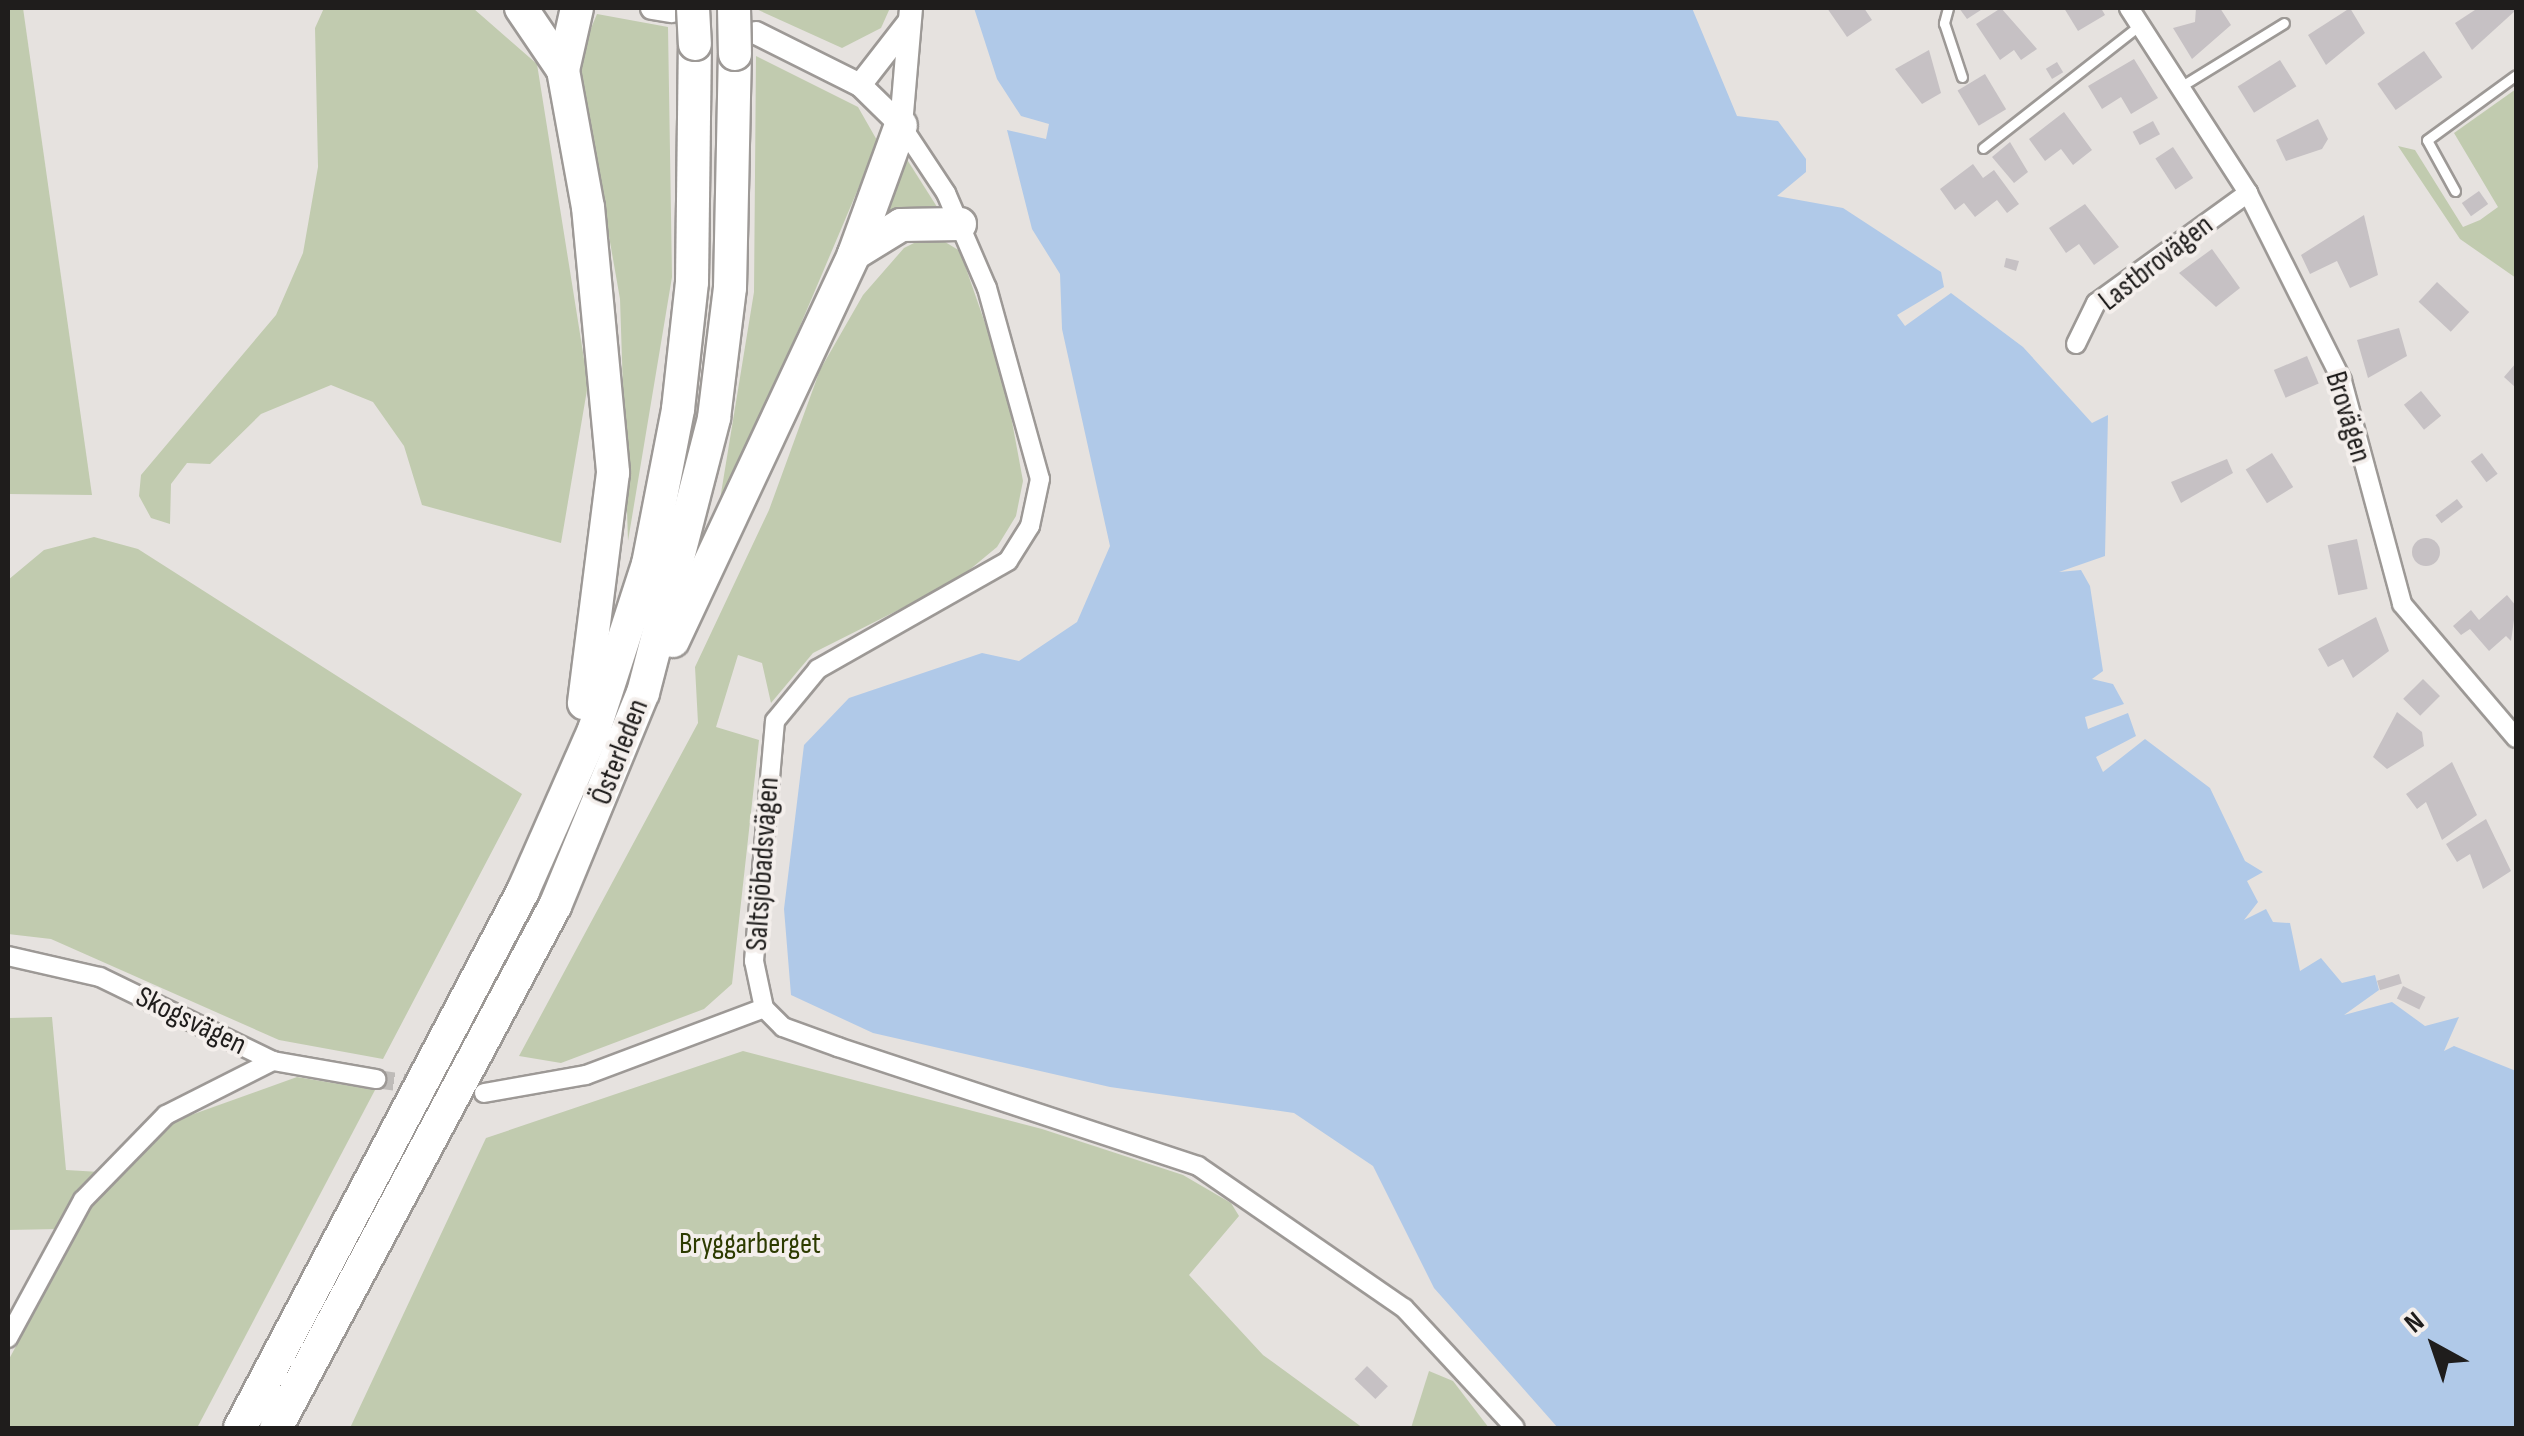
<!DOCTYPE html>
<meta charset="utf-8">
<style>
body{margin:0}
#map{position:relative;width:2524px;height:1436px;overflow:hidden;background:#e6e2df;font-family:"Sofia Sans Condensed",sans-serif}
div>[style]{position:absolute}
.green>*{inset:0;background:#c1cbaf}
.water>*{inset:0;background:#b0c9e8}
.building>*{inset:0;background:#c6c1c4;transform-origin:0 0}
.round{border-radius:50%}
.minor-tunnel>*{height:18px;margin-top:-9px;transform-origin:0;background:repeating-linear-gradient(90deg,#bebbb8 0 18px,transparent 0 27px)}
.roads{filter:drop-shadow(2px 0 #9d9996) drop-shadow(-2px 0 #9d9996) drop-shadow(0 2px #9d9996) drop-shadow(0 -2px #9d9996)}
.service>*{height:9px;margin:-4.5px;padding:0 4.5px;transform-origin:4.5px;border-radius:4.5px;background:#fff}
.minor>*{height:18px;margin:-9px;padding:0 9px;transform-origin:9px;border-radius:9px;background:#fff}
.tertiary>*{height:22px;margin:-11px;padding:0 11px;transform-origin:11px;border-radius:11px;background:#fff}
.motorway>*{height:32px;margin:-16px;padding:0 16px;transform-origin:16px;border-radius:16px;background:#fff}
.bridges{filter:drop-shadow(2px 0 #9d9996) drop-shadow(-2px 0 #9d9996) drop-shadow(0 2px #9d9996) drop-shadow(0 -2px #9d9996)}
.motorway-bridge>*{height:32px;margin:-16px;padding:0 16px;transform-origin:16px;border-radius:16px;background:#fff}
span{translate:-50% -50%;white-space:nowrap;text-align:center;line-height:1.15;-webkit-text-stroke:8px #f4efec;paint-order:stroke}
.street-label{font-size:30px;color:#1f1d1c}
.park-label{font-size:30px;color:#2d3b00}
.frame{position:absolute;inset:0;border:10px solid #1f1d1c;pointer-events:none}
.north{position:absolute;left:2384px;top:1296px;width:100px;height:100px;-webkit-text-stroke:8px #f4efec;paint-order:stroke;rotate:320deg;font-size:28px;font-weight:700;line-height:40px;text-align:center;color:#1f1d1c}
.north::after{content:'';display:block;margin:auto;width:35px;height:45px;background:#1f1d1c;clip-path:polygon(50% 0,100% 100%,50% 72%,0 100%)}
</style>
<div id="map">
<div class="green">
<div style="clip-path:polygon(8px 8px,23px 8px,92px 495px,8px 494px)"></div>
<div style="clip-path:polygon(324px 8px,474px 9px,537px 64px,588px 384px,561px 543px,422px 505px,404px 446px,373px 402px,331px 385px,261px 414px,210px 464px,187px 463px,171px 484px,170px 524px,151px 518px,139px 496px,141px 475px,276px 315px,303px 253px,318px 167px,315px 28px)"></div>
<div style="clip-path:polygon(754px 8px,890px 8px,881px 28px,842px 48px)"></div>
<div style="clip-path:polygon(597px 14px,668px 27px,672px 277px,628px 541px,620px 299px,578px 59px)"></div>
<div style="clip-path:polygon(756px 56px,858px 107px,878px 142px,716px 524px,754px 292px)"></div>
<div style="clip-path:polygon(2516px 89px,2516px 278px,2460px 239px,2398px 146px,2415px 150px,2463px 227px,2480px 220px,2498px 207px,2454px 133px)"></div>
<div style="clip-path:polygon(906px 158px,939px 210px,877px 224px)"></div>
<div style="clip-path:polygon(932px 234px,960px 251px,1004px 378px,1023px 481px,1016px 516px,997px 547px,956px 581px,813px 653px,771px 703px,762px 663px,738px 655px,716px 727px,759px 740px,732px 984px,704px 1009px,561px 1063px,519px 1056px,698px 723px,695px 667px,769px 510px,820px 370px,863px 295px,904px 248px)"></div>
<div style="clip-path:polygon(94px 537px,138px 549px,522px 794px,383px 1059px,279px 1040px,51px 939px,8px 934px,8px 580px,44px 550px)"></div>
<div style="clip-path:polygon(52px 1017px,66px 1170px,100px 1172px,58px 1229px,8px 1230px,8px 1018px)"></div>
<div style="clip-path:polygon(743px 1051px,1042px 1129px,1183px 1175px,1231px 1203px,1239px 1216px,1189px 1275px,1263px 1355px,1363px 1428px,350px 1428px,486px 1138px)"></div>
<div style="clip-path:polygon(297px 1077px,375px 1090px,197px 1428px,8px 1428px,8px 1361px,91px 1207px,177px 1120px)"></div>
<div style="clip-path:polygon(1429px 1371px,1453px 1381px,1489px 1428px,1411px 1428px)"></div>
</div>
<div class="water">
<div style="clip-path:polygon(974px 8px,1692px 8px,1737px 116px,1778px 121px,1806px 159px,1806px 172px,1777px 196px,1843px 208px,1941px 272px,1944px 287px,1897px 315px,1905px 326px,1951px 293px,2023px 347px,2092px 423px,2108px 415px,2105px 556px,2059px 572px,2081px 570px,2090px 586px,2103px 671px,2092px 679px,2113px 684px,2124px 704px,2085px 717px,2088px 729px,2128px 713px,2136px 736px,2096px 757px,2103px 772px,2145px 739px,2210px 788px,2245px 861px,2263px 872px,2247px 881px,2258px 902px,2244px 920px,2266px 909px,2273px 922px,2290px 923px,2300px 971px,2321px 958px,2342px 983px,2375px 975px,2379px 990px,2344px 1015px,2392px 1002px,2425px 1026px,2459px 1017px,2444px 1051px,2454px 1046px,2516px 1071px,2516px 1428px,1558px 1428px,1434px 1288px,1373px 1166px,1294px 1113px,1110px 1087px,873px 1033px,791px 995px,784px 909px,804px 745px,849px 698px,982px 653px,1019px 661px,1077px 622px,1110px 546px,1062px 329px,1060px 274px,1032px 229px,1007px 130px,1046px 139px,1049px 124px,1021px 116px,997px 79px)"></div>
</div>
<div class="building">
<div style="clip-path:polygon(1827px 8px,1864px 8px,1872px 20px,1847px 37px)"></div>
<div style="clip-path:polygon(1959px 8px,1984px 8px,1967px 19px)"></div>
<div style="clip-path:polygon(2001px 8px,2037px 49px,2021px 60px,2014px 50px,2000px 60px,1976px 24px)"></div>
<div style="clip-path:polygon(2064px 8px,2101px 8px,2105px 15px,2078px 31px)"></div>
<div style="clip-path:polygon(2196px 8px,2220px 8px,2231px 25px,2192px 59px,2173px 28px,2195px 22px)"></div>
<div style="clip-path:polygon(2350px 8px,2365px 33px,2326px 65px,2308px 35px)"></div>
<div style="clip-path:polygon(2478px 8px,2516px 10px,2472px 50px,2455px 23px)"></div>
<div style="clip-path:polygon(1929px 50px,1941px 93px,1922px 104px,1895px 69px)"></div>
<div style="left:2424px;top:51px;width:32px;height:57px;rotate:55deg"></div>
<div style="clip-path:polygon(2134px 59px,2158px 98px,2131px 114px,2121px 97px,2102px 109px,2088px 86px)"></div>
<div style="left:2280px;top:60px;width:31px;height:50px;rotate:58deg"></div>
<div style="left:2057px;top:62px;width:12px;height:13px;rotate:59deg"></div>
<div style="left:1985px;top:74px;width:41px;height:32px;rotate:59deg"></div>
<div style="clip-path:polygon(2064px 112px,2092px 150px,2073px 165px,2061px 149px,2045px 161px,2029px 139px)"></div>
<div style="clip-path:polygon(2318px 119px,2328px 139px,2322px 149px,2286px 161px,2276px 140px)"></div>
<div style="left:2153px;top:121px;width:15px;height:23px;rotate:62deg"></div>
<div style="clip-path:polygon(2010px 142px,2028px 172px,2014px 183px,1992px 157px)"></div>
<div style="left:2173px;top:147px;width:37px;height:21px;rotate:57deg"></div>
<div style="clip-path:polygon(1973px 164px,1983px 178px,1994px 170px,2019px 204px,2007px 213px,1997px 200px,1975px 217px,1964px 203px,1955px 210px,1940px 189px)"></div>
<div style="left:2479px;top:191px;width:16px;height:21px;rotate:55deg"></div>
<div style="clip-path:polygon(2085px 204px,2119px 247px,2094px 265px,2079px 244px,2066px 253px,2049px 228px)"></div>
<div style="clip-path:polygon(2364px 215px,2378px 275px,2350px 288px,2337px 261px,2310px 274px,2301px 255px)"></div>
<div style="clip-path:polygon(2212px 249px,2240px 288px,2216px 307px,2179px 273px)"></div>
<div style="clip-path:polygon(2006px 258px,2019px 261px,2016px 271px,2004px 267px)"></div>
<div style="left:2437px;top:282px;width:44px;height:27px;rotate:43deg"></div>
<div style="clip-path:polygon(2399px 328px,2407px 356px,2368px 378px,2357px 340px)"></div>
<div style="left:2307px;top:356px;width:30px;height:36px;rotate:67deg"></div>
<div style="clip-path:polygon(2516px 363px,2516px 388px,2504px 377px)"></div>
<div style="left:2421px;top:391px;width:32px;height:22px;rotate:51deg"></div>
<div style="left:2272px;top:453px;width:40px;height:31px;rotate:58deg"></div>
<div style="left:2482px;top:453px;width:26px;height:14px;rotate:53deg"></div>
<div style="clip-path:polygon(2227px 459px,2233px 473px,2181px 503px,2171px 482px)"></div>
<div style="left:2457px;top:499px;width:10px;height:27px;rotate:53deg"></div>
<div class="round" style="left:2412px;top:538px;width:28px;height:28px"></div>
<div style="left:2357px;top:539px;width:51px;height:30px;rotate:78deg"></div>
<div style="clip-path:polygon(2507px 595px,2516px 606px,2511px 641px,2506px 636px,2489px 651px,2470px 629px,2461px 635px,2453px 626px,2471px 610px,2479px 620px)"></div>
<div style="clip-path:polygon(2376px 617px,2389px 651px,2353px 678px,2343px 659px,2328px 667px,2318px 649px)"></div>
<div style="left:2423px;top:679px;width:24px;height:28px;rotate:45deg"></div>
<div style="clip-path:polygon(2397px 712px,2422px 732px,2424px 746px,2387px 769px,2373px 757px)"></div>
<div style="clip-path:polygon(2452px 762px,2477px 815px,2442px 840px,2426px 802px,2417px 809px,2406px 794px)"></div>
<div style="clip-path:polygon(2486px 819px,2511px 871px,2483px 889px,2470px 854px,2457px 862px,2446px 844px)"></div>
<div style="left:2399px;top:974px;width:10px;height:23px;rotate:73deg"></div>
<div style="left:2403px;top:986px;width:25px;height:14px;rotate:26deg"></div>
<div style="left:1367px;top:1366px;width:29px;height:18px;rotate:44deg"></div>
</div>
<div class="minor-tunnel">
<div style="left:376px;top:1079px;width:88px;rotate:7.9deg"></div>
</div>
<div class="roads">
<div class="service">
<div style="left:1948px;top:8px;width:16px;rotate:105deg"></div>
<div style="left:1944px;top:23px;width:57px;rotate:71.6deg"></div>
<div style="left:2180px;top:87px;width:122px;rotate:-31.6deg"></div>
<div style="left:1983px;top:148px;width:199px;rotate:-38.1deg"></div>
<div style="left:2455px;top:191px;width:58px;rotate:-118.8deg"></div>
<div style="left:2427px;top:140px;width:110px;rotate:-36.1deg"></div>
</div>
<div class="minor">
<div style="left:2129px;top:8px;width:220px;rotate:57.2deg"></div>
<div style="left:2248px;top:193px;width:210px;rotate:63.4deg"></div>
<div style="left:2342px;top:381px;width:231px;rotate:74.9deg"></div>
<div style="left:2402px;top:604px;width:176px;rotate:49.6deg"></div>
<div style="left:901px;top:125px;width:82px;rotate:56.5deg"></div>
<div style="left:946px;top:193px;width:103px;rotate:66.7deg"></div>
<div style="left:987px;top:288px;width:198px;rotate:74.5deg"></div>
<div style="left:1040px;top:479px;width:48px;rotate:102deg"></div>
<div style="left:1030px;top:526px;width:41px;rotate:122.2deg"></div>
<div style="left:1008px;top:561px;width:219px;rotate:150.4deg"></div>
<div style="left:818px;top:669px;width:67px;rotate:129.6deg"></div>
<div style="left:775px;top:721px;width:241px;rotate:95deg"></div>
<div style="left:754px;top:961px;width:48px;rotate:78deg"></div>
<div style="left:764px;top:1008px;width:27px;rotate:45deg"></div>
<div style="left:783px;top:1027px;width:59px;rotate:20deg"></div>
<div style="left:838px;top:1047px;width:379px;rotate:18.3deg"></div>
<div style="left:1198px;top:1166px;width:250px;rotate:34.6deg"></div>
<div style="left:1404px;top:1308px;width:163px;rotate:47.2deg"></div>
<div style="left:2076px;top:344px;width:46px;rotate:-64deg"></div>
<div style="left:2096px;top:303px;width:188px;rotate:-35.9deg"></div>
<div style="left:8px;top:956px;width:94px;rotate:12.9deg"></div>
<div style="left:100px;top:977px;width:192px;rotate:25.9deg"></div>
<div style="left:273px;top:1061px;width:105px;rotate:9.9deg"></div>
<div style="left:484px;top:1093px;width:104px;rotate:-10deg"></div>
<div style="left:586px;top:1075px;width:190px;rotate:-20.6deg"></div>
<div style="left:8px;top:1338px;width:157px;rotate:-61.5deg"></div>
<div style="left:83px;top:1200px;width:119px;rotate:-45.7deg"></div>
<div style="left:166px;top:1115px;width:120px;rotate:-26.8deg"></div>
</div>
<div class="tertiary">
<div style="left:652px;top:8px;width:20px;rotate:9deg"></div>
<div style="left:756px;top:33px;width:116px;rotate:26.6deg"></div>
<div style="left:860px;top:85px;width:57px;rotate:44.3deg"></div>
<div style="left:860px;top:85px;width:80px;rotate:-52.1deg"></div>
<div style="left:901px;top:125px;width:117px;rotate:-85.1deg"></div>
</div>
<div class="motorway">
<div style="left:521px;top:8px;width:75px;rotate:55.9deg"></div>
<div style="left:577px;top:8px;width:64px;rotate:102.7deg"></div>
<div style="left:563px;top:70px;width:139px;rotate:79.7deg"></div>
<div style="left:588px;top:207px;width:267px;rotate:84.6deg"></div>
<div style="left:613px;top:473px;width:232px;rotate:97.2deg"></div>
<div style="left:854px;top:254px;width:55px;rotate:-31.7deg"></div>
<div style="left:901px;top:225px;width:59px;rotate:-1deg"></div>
<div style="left:673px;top:641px;width:427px;rotate:-64.9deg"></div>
<div style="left:854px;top:254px;width:137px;rotate:-70deg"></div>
<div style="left:240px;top:1428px;width:607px;rotate:-62.21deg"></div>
<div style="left:523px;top:891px;width:176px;rotate:-66.2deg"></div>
<div style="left:594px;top:730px;width:175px;rotate:-72deg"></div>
<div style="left:648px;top:564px;width:158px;rotate:-79deg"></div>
<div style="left:678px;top:409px;width:128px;rotate:-83.7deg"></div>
<div style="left:692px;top:282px;width:238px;rotate:-89.3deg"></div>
<div style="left:276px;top:1428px;width:592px;rotate:-61.88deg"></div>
<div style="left:555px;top:906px;width:230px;rotate:-67.6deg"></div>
<div style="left:643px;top:693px;width:284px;rotate:-75.5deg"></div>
<div style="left:714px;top:418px;width:131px;rotate:-83deg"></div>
<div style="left:730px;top:288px;width:234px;rotate:-88.8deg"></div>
</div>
</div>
<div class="bridges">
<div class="motorway-bridge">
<div style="left:693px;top:8px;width:36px;rotate:87deg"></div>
<div style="left:734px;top:8px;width:46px;rotate:88.8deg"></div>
</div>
</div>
<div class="street-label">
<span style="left:2156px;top:263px;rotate:-38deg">Lastbrovägen</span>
<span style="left:2348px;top:417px;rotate:73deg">Brovägen</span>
<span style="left:620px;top:752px;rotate:-69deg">Österleden</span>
<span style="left:763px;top:864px;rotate:-86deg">Saltsjöbadsvägen</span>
<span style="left:191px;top:1021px;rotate:26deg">Skogsvägen</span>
</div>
<div class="park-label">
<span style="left:750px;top:1244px">Bryggarberget</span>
</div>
<div class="frame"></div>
<div class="north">N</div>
</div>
